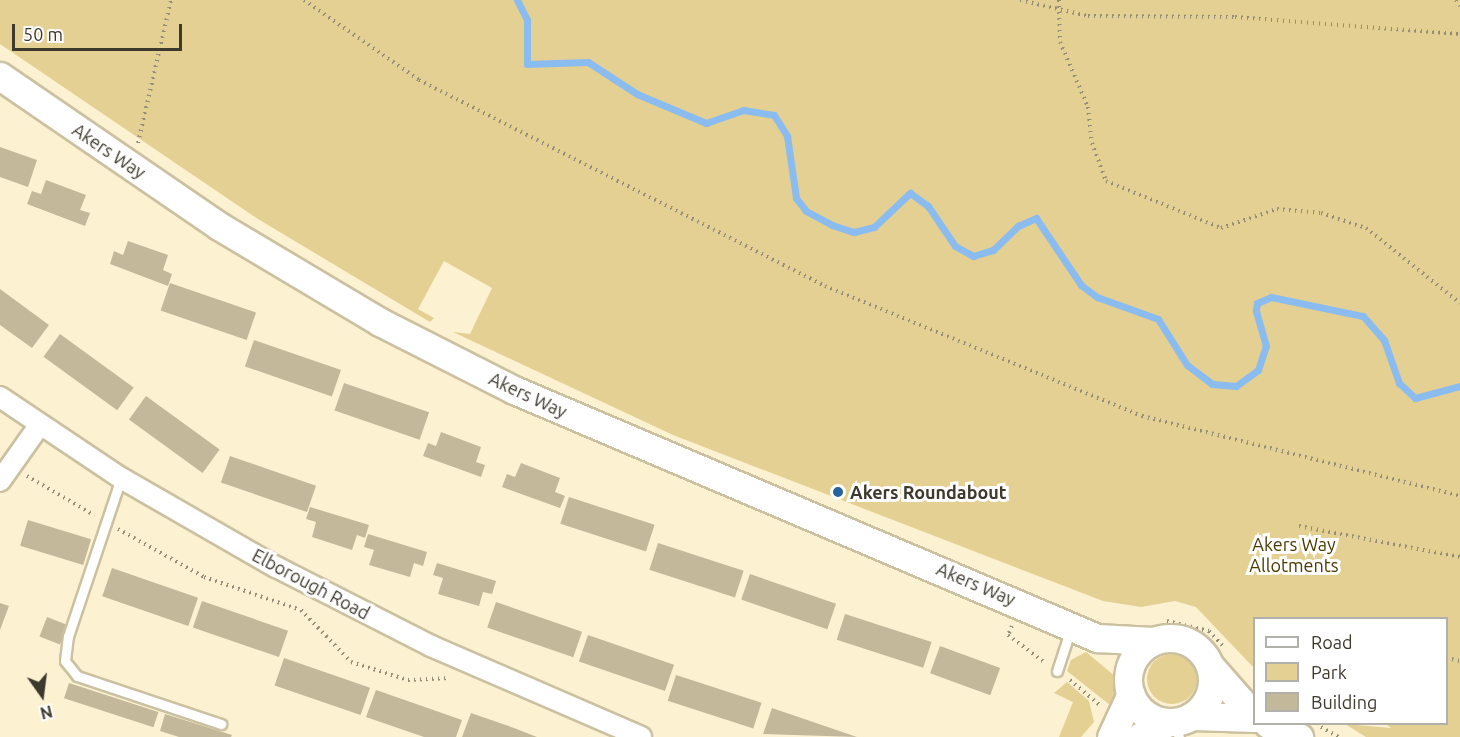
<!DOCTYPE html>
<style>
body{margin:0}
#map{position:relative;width:1460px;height:737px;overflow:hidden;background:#fcf1d1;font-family:Ubuntu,sans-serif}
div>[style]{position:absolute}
.green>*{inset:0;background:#e4d093}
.round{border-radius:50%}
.stream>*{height:7px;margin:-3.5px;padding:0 3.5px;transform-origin:3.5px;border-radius:3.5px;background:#8bbcef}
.building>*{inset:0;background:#c3b99a;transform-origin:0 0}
.path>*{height:4px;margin-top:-2px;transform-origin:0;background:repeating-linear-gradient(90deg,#948d77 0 1.5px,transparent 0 6px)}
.roads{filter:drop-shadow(2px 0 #cbc1a1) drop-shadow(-2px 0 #cbc1a1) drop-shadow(0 2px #cbc1a1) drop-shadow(0 -2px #cbc1a1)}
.lane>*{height:9px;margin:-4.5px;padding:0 4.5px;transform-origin:4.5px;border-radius:4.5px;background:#fff}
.street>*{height:20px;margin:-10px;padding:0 10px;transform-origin:10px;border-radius:10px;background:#fff}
.secondary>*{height:27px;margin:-13.5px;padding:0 13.5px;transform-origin:13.5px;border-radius:13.5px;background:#fff}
.secondary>.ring{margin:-13.5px;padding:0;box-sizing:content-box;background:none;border:27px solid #fff;border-radius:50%}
.dots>*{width:16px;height:16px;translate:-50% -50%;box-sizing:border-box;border:3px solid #fff;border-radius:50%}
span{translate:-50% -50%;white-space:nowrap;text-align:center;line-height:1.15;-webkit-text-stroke:6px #fff;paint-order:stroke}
.street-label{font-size:18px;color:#3d392c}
.poi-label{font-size:18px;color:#3d392c;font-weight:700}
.left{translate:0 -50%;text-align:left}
.park-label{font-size:18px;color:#4a3a01}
.legend{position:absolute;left:1253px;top:617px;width:195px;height:108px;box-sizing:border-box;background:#fff;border:2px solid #b1b0ab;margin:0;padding:8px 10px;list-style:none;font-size:18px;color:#3d392c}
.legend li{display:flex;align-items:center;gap:12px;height:30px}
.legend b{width:30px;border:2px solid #b1b0ab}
.north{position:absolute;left:12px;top:665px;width:60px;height:60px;-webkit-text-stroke:4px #fff;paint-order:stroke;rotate:166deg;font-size:16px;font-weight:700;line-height:24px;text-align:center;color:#3d392c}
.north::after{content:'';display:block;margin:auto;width:21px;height:27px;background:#3d392c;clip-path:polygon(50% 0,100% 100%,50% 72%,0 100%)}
.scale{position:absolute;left:12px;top:24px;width:170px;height:27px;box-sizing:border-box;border:3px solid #3d392c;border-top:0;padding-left:8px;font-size:18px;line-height:21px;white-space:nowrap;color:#3d392c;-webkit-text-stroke:4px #fff;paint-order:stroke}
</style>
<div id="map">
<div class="green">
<div style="clip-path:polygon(0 0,1460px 0,1460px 737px,1366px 737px,1345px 724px,1391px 728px,1386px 724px,1446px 724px,1446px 618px,1254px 618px,1254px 668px,1196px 607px,1175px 601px,1141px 607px,1103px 601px,673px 435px,453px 332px,470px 334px,492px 288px,444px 261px,418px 309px,434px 318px,430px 322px,258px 219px,0 44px)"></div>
<div style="clip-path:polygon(1086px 652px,1116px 677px,1120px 688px,1115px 709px,1067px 671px,1071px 660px)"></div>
<div class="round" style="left:1147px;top:654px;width:50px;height:50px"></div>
<div style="clip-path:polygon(1067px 682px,1089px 701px,1094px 722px,1081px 737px,1059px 737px,1073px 702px,1054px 693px)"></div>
</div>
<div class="stream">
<div style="left:517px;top:0;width:22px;rotate:63deg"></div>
<div style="left:527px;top:20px;width:44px;rotate:90deg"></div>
<div style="left:527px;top:64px;width:61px;rotate:-1.9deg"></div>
<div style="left:588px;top:62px;width:59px;rotate:33.1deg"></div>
<div style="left:637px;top:94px;width:75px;rotate:22.8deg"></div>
<div style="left:706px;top:123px;width:39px;rotate:-19deg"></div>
<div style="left:743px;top:110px;width:31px;rotate:9deg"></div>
<div style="left:774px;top:115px;width:25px;rotate:58deg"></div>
<div style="left:787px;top:136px;width:63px;rotate:81.7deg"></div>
<div style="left:796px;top:198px;width:16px;rotate:52deg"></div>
<div style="left:806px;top:211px;width:30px;rotate:28deg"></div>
<div style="left:832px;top:225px;width:23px;rotate:18deg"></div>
<div style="left:854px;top:232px;width:21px;rotate:-14deg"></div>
<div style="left:874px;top:227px;width:50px;rotate:-43.4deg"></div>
<div style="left:910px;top:193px;width:22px;rotate:36deg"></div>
<div style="left:928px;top:206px;width:48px;rotate:56deg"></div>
<div style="left:955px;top:246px;width:21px;rotate:29deg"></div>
<div style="left:973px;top:256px;width:21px;rotate:-17deg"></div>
<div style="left:993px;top:250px;width:35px;rotate:-44deg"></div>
<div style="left:1018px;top:226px;width:20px;rotate:-24deg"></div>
<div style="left:1036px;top:218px;width:81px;rotate:56.1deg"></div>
<div style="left:1081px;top:285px;width:20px;rotate:37deg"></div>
<div style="left:1097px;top:297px;width:65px;rotate:19.8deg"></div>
<div style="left:1158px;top:319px;width:54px;rotate:57.8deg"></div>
<div style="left:1187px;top:365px;width:31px;rotate:37deg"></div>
<div style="left:1212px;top:384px;width:24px;rotate:5deg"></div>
<div style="left:1236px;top:386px;width:27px;rotate:-36deg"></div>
<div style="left:1258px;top:370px;width:25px;rotate:-72deg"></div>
<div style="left:1266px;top:346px;width:37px;rotate:-106deg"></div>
<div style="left:1256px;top:310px;width:7px;rotate:-82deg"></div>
<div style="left:1257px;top:303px;width:15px;rotate:-23deg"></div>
<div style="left:1271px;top:297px;width:94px;rotate:11.7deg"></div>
<div style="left:1363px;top:316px;width:32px;rotate:49deg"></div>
<div style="left:1384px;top:340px;width:46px;rotate:70.8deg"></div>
<div style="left:1399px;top:383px;width:22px;rotate:43deg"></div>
<div style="left:1415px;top:398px;width:47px;rotate:-14.9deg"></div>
</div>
<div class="building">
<div style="clip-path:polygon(0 147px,37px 160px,28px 187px,0 177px)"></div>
<div style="clip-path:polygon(46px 180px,86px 195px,80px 210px,90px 213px,85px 226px,27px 204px,32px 191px,41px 194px)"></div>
<div style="clip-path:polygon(128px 241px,168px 255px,163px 270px,172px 274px,168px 286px,110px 264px,114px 251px,123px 255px)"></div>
<div style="left:170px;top:283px;width:91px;height:29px;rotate:19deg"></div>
<div style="clip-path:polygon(0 289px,49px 325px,32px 348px,0 325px)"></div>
<div style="left:60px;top:334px;width:91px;height:28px;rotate:36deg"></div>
<div style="left:254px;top:340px;width:92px;height:28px;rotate:19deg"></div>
<div style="left:344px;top:383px;width:90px;height:29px;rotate:19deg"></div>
<div style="left:146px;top:396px;width:91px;height:29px;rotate:36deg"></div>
<div style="clip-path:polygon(441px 432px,481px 447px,476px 462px,485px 465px,481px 477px,423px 456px,428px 443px,436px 446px)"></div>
<div style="left:230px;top:456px;width:91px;height:28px;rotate:19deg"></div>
<div style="clip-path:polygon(521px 463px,560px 478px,555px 492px,565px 496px,560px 508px,502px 487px,507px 474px,515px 477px)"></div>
<div style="left:569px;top:497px;width:90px;height:28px;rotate:18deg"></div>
<div style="clip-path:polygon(310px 507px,369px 525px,365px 538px,357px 535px,352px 550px,312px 537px,316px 522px,306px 519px)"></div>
<div style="left:28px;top:520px;width:66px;height:27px;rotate:17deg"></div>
<div style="clip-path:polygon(368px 534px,427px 552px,423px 566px,414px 563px,410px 577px,369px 565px,374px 550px,364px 547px)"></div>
<div style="left:658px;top:543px;width:90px;height:28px;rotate:18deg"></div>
<div style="clip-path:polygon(437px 563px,496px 581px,492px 594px,483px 592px,479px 606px,438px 594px,443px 578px,433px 575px)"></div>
<div style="left:112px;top:568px;width:91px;height:30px;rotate:19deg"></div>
<div style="left:750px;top:574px;width:91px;height:27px;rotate:19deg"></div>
<div style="left:202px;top:601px;width:91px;height:28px;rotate:19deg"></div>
<div style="left:496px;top:602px;width:91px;height:27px;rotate:19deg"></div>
<div style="clip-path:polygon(0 603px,9px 606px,0 630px)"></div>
<div style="left:845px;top:614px;width:91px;height:27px;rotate:18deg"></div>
<div style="left:47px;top:617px;width:22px;height:21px;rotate:21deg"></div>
<div style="left:588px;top:635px;width:91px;height:28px;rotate:19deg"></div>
<div style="left:940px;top:646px;width:64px;height:29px;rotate:20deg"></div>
<div style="left:284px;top:658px;width:91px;height:29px;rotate:19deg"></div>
<div style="left:676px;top:675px;width:90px;height:27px;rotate:18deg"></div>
<div style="left:69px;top:683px;width:94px;height:16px;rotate:18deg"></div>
<div style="clip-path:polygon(376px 690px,462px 720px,456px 737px,424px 737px,366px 717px)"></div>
<div style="clip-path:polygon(772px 708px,857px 737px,763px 734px)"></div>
<div style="clip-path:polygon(471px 713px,514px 728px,537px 737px,462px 737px)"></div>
<div style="clip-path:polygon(165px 714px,232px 735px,231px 737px,179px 737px,160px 731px)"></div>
</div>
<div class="path">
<div style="left:304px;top:0;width:140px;rotate:34.8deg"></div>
<div style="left:419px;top:80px;width:455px;rotate:26.9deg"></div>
<div style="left:825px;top:286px;width:343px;rotate:22.3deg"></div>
<div style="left:1142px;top:416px;width:328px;rotate:14.1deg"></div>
<div style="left:1020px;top:0;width:70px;rotate:13.2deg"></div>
<div style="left:1088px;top:16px;width:147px;rotate:0.4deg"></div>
<div style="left:1235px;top:17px;width:226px;rotate:4.3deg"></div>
<div style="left:1059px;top:0;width:42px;rotate:88.6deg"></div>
<div style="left:1060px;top:42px;width:71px;rotate:66.7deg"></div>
<div style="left:1088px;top:107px;width:36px;rotate:84deg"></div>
<div style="left:1092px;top:143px;width:40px;rotate:69.8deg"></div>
<div style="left:1106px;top:181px;width:124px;rotate:22.2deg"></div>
<div style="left:1221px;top:228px;width:59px;rotate:-18.7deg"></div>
<div style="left:1277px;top:209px;width:44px;rotate:5.2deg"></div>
<div style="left:1321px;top:213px;width:47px;rotate:18.4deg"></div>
<div style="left:1366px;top:228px;width:120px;rotate:38.6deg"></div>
<div style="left:1456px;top:0;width:7px;rotate:56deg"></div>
<div style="left:138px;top:143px;width:147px;rotate:-77deg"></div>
<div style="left:27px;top:476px;width:78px;rotate:30.2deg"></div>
<div style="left:1299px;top:526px;width:164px;rotate:10.9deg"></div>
<div style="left:118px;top:529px;width:98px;rotate:29.2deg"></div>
<div style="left:204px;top:577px;width:102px;rotate:18.8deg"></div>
<div style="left:301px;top:610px;width:72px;rotate:46.1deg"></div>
<div style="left:351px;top:662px;width:60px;rotate:17.5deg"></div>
<div style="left:408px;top:680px;width:41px;rotate:-2.8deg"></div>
<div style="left:1167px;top:621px;width:43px;rotate:13.4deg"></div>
<div style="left:1209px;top:631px;width:21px;rotate:47deg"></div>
<div style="left:1012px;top:626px;width:10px;rotate:114deg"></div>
<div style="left:1008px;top:635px;width:45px;rotate:36.9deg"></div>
<div style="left:1446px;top:658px;width:14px;rotate:12deg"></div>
<div style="left:1070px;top:680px;width:40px;rotate:40deg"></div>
<div style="left:1321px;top:727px;width:20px;rotate:30deg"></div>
</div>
<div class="roads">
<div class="lane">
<div style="left:121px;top:478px;width:167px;rotate:108.5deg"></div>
<div style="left:68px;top:636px;width:25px;rotate:97deg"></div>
<div style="left:65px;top:661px;width:19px;rotate:51deg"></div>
<div style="left:77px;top:676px;width:152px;rotate:18.4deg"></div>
<div style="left:1057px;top:671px;width:42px;rotate:-72deg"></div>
<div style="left:1174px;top:722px;width:16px;rotate:72deg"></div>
</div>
<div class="street">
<div style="left:0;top:397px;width:146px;rotate:33.8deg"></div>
<div style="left:121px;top:478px;width:179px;rotate:29.9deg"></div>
<div style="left:276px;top:567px;width:174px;rotate:27deg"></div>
<div style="left:431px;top:646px;width:229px;rotate:23.4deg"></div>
<div style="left:0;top:481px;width:67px;rotate:-54.7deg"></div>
</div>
<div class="secondary">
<div style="left:0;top:76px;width:265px;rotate:34.4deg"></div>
<div style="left:219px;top:226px;width:187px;rotate:30.8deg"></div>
<div style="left:380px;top:322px;width:150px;rotate:26.9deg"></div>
<div style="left:514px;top:390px;width:634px;rotate:23.04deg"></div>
<div style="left:1097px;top:638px;width:57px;rotate:3deg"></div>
<div class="ring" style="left:1128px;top:638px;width:57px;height:57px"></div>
<div style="left:1211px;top:667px;width:65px;rotate:48.7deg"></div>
<div style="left:1193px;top:716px;width:61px;rotate:1.9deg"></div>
<div style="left:1268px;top:724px;width:34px;rotate:23deg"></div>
<div style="left:1111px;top:737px;width:47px;rotate:-65.1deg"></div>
<div style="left:1139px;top:737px;width:30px;rotate:-27deg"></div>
</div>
</div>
<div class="dots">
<div style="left:838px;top:492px;background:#28629a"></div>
</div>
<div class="street-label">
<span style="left:109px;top:151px;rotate:34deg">Akers Way</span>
<span style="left:528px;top:395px;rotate:25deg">Akers Way</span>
<span style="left:311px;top:584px;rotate:28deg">Elborough Road</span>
<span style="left:976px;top:584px;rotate:23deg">Akers Way</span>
</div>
<div class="poi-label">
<span class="left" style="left:850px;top:492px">Akers Roundabout</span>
</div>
<div class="park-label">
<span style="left:1294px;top:555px">Akers Way<br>Allotments</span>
</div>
<ul class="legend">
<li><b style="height:8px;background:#fff"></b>Road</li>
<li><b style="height:16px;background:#e4d093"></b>Park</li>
<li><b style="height:16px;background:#c3b99a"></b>Building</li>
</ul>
<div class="north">N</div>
<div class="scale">50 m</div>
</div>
